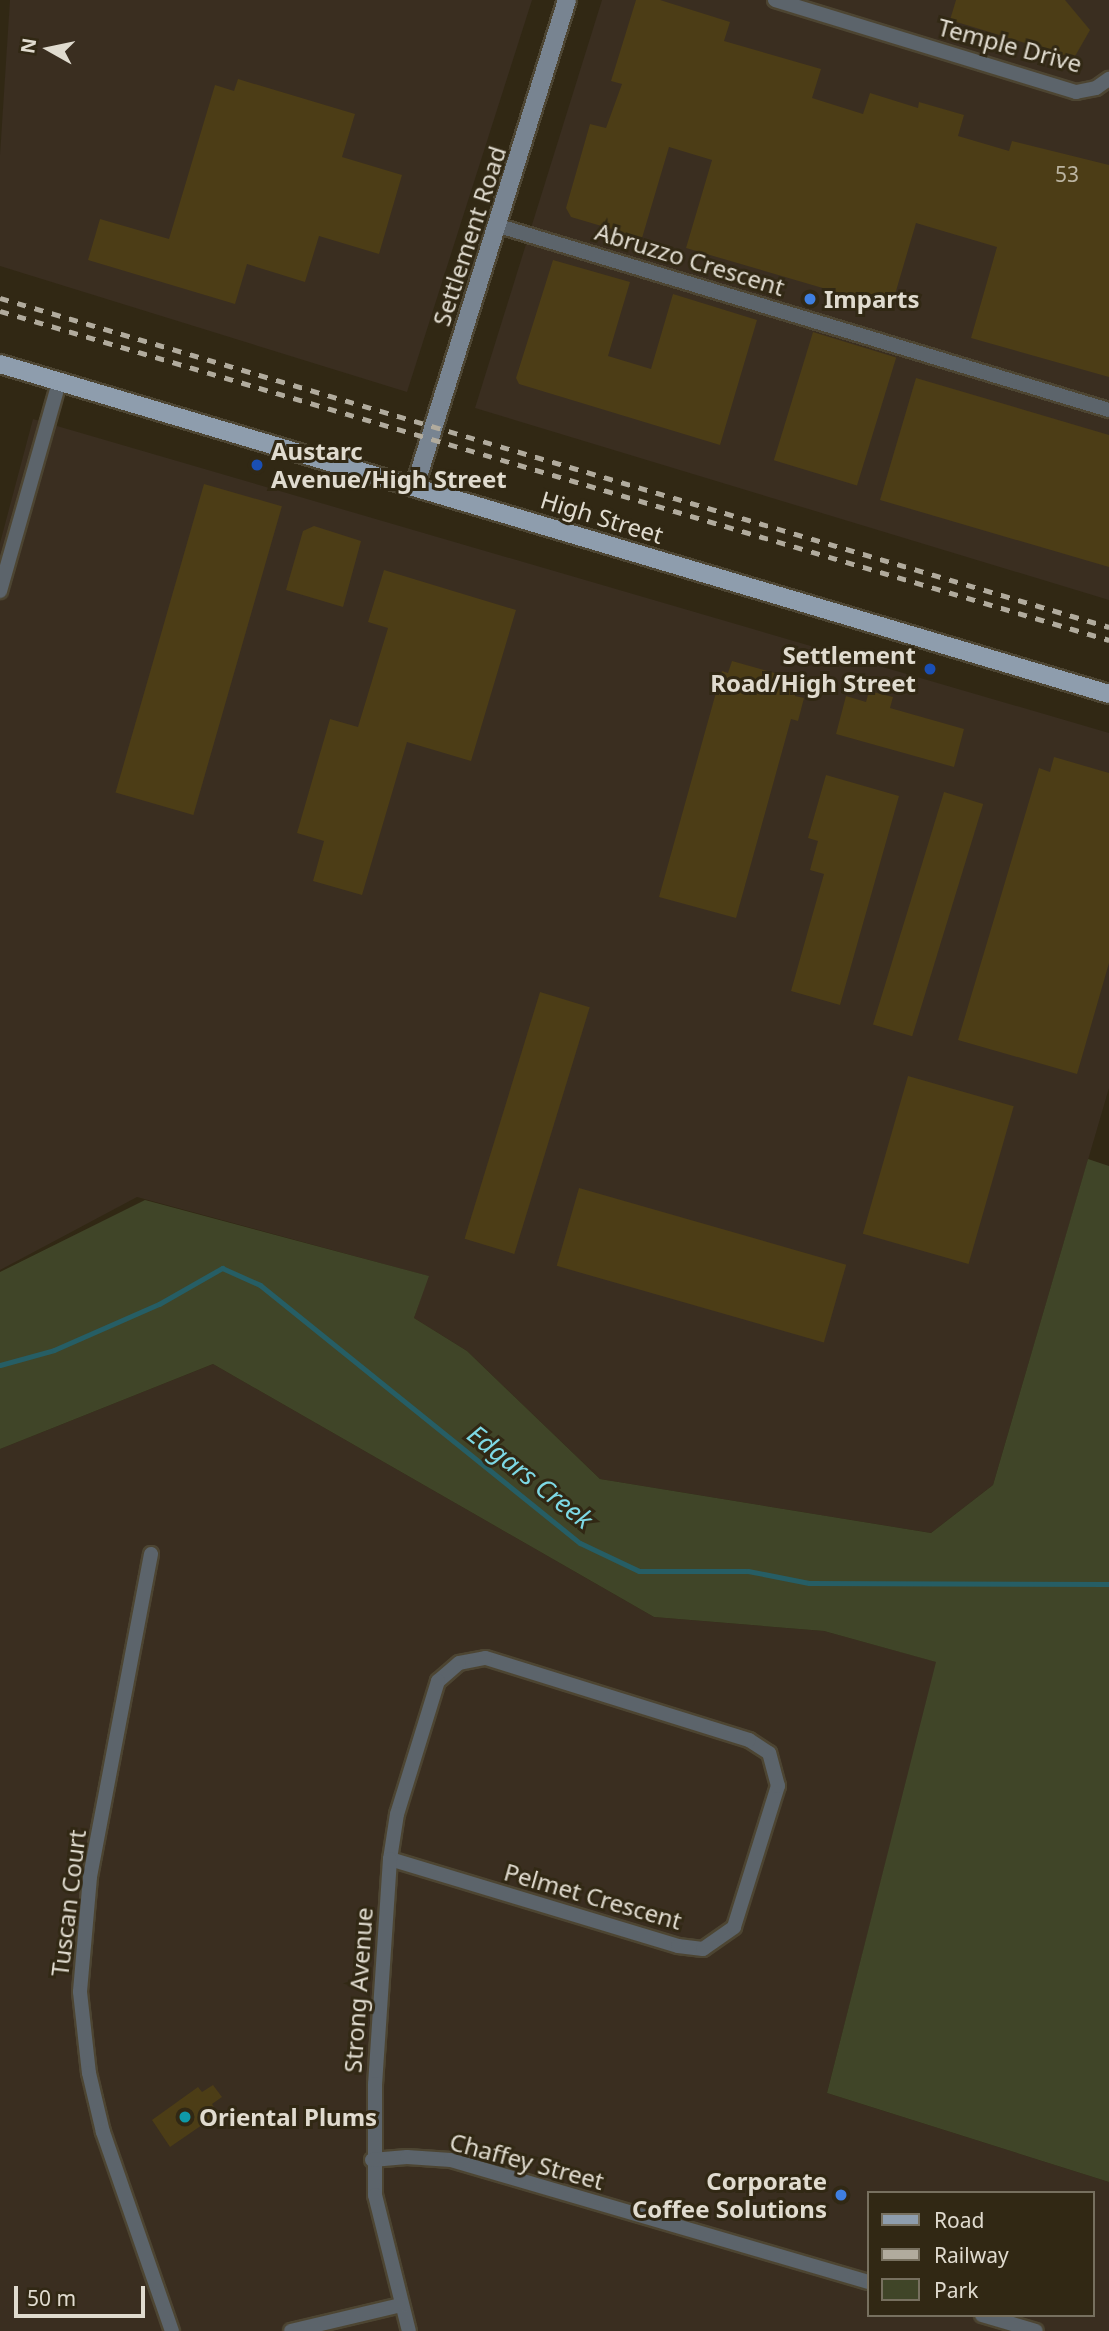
<!DOCTYPE html>
<style>
body{margin:0}
#map{position:relative;width:1109px;height:2331px;overflow:hidden;background:#312814;font-family:"Noto Sans",sans-serif}
div>[style]{position:absolute}
.industrial>*{inset:0;background:#3a2e20}
.green>*{inset:0;background:#404528}
.stream>*{height:5px;margin:-2.5px;padding:0 2.5px;transform-origin:2.5px;border-radius:2.5px;background:#265e65}
.building>*{inset:0;background:#4c3d16;transform-origin:0 0}
.roads{filter:drop-shadow(2px 0 #4d4532) drop-shadow(-2px 0 #4d4532) drop-shadow(0 2px #4d4532) drop-shadow(0 -2px #4d4532)}
.minor>*{height:14px;margin:-7px;padding:0 7px;transform-origin:7px;border-radius:7px;background:#5c646b}
.secondary>*{height:18px;margin:-9px;padding:0 9px;transform-origin:9px;border-radius:9px;background:#788491}
.primary>*{height:18px;margin:-9px;padding:0 9px;transform-origin:9px;border-radius:9px;background:#8e9dad}
.rail>*{height:5px;margin-top:-2.5px;transform-origin:0;background:repeating-linear-gradient(90deg,#b1ab9d 0 9px,transparent 0 18px)}
.dots>*{width:19px;height:19px;translate:-50% -50%;box-sizing:border-box;border:4px solid #312814;border-radius:50%}
span{translate:-50% -50%;white-space:nowrap;text-align:center;line-height:1.15;-webkit-text-stroke:6px #312814;paint-order:stroke}
.number-label{font-size:21px;color:#bbb4a1}
.number-label span{-webkit-text-stroke-width:0}
.street-label{font-size:24px;color:#e0dbcf}
.poi-label{font-size:24px;color:#e0dbcf;font-weight:700}
.left{translate:0 -50%;text-align:left}
.right{translate:-100% -50%;text-align:right}
.water-label{font-size:26px;color:#7dd8e4;font-style:italic}
.legend{position:absolute;left:867px;top:2191px;width:228px;height:126px;box-sizing:border-box;background:#312814;border:2px solid #77705f;margin:0;padding:9px 12px;list-style:none;font-size:21px;color:#e0dbcf}
.legend li{display:flex;align-items:center;gap:14px;height:35px}
.legend b{width:35px;border:2px solid #77705f}
.north{position:absolute;left:14px;top:14px;width:70px;height:70px;-webkit-text-stroke:5px #312814;paint-order:stroke;rotate:279deg;font-size:19px;font-weight:700;line-height:28px;text-align:center;color:#e0dbcf}
.north::after{content:'';display:block;margin:auto;width:24px;height:32px;background:#e0dbcf;clip-path:polygon(50% 0,100% 100%,50% 72%,0 100%)}
.scale{position:absolute;left:14px;top:2286px;width:131px;height:32px;box-sizing:border-box;border:4px solid #e0dbcf;border-top:0;padding-left:9px;font-size:21px;line-height:24px;white-space:nowrap;color:#e0dbcf;-webkit-text-stroke:5px #312814;paint-order:stroke}
</style>
<div id="map">
<div class="industrial">
<div style="clip-path:polygon(10px 0,532px 0,407px 392px,0 266px,0 155px)"></div>
<div style="clip-path:polygon(602px 0,1109px 0,1109px 600px,475px 408px)"></div>
<div style="clip-path:polygon(33px 419px,1109px 733px,1109px 1088px,993px 1485px,931px 1533px,600px 1479px,467px 1351px,414px 1318px,428px 1276px,137px 1197px,0 1270px,0 543px)"></div>
<div style="clip-path:polygon(evenodd,213px 1364px,654px 1617px,824px 1631px,937px 1662px,827px 2093px,1109px 2182px,1109px 2331px,0 2331px,0 1449px,213px 1364px,869px 2193px,1093px 2193px,1093px 2315px,869px 2315px,869px 2193px)"></div>
</div>
<div class="green">
<div style="clip-path:polygon(1088px 1159px,1109px 1166px,1109px 2182px,827px 2093px,936px 1662px,824px 1631px,654px 1617px,213px 1364px,0 1449px,0 1272px,145px 1200px,429px 1276px,414px 1318px,467px 1351px,600px 1479px,931px 1533px,993px 1485px)"></div>
</div>
<div class="stream">
<div style="left:0;top:1365px;width:56px;rotate:-15.5deg"></div>
<div style="left:54px;top:1350px;width:115px;rotate:-23.7deg"></div>
<div style="left:159px;top:1304px;width:73px;rotate:-29.7deg"></div>
<div style="left:222px;top:1268px;width:42px;rotate:24.1deg"></div>
<div style="left:260px;top:1285px;width:411px;rotate:38.9deg"></div>
<div style="left:580px;top:1543px;width:65px;rotate:25.4deg"></div>
<div style="left:639px;top:1571px;width:109px"></div>
<div style="left:748px;top:1571px;width:62px;rotate:11.1deg"></div>
<div style="left:809px;top:1583px;width:300px;rotate:0.2deg"></div>
</div>
<div class="building">
<div style="clip-path:polygon(636px 0,660px 0,730px 22px,724px 41px,821px 69px,812px 98px,863px 114px,870px 93px,918px 108px,919px 102px,964px 115px,958px 136px,1009px 151px,1012px 141px,1109px 165px,1109px 377px,971px 338px,997px 247px,916px 223px,891px 308px,686px 248px,712px 160px,669px 147px,642px 238px,571px 217px,566px 208px,590px 124px,606px 128px,622px 84px,611px 81px)"></div>
<div style="clip-path:polygon(956px 0,1065px 0,1090px 30px,1074px 58px,950px 20px)"></div>
<div style="clip-path:polygon(238px 79px,355px 114px,342px 157px,402px 175px,379px 254px,319px 236px,305px 282px,247px 264px,235px 304px,88px 260px,100px 219px,169px 239px,215px 85px,234px 91px)"></div>
<div style="clip-path:polygon(553px 260px,630px 282px,608px 356px,651px 369px,673px 294px,757px 320px,720px 445px,519px 384px,516px 378px)"></div>
<div style="left:813px;top:332px;width:87px;height:134px;rotate:17deg"></div>
<div style="clip-path:polygon(916px 378px,1109px 435px,1109px 567px,880px 500px)"></div>
<div style="left:204px;top:484px;width:81px;height:321px;rotate:16deg"></div>
<div style="clip-path:polygon(314px 526px,361px 541px,343px 607px,286px 590px,303px 531px)"></div>
<div style="clip-path:polygon(384px 570px,516px 610px,471px 761px,407px 742px,362px 895px,313px 881px,324px 841px,297px 833px,330px 719px,358px 727px,388px 628px,368px 622px)"></div>
<div style="clip-path:polygon(732px 661px,799px 680px,795px 696px,804px 698px,798px 721px,791px 719px,736px 918px,659px 897px,722px 671px,728px 673px)"></div>
<div style="clip-path:polygon(869px 691px,893px 697px,890px 708px,964px 729px,954px 767px,836px 734px,846px 696px,866px 702px)"></div>
<div style="clip-path:polygon(1054px 757px,1109px 773px,1109px 963px,1077px 1074px,958px 1040px,1039px 768px,1050px 772px)"></div>
<div style="clip-path:polygon(826px 775px,899px 796px,840px 1005px,791px 991px,824px 874px,810px 870px,818px 841px,808px 838px)"></div>
<div style="left:944px;top:792px;width:41px;height:243px;rotate:17deg"></div>
<div style="left:540px;top:992px;width:52px;height:258px;rotate:17deg"></div>
<div style="left:908px;top:1076px;width:110px;height:164px;rotate:16deg"></div>
<div style="left:579px;top:1188px;width:278px;height:81px;rotate:16deg"></div>
<div style="clip-path:polygon(213px 2085px,222px 2097px,212px 2104px,218px 2114px,170px 2147px,152px 2120px,198px 2087px,202px 2092px)"></div>
</div>
<div class="roads">
<div class="minor">
<div style="left:775px;top:0;width:315px;rotate:17deg"></div>
<div style="left:1076px;top:92px;width:20px;rotate:-11deg"></div>
<div style="left:1096px;top:88px;width:16px;rotate:-35deg"></div>
<div style="left:499px;top:226px;width:637px;rotate:16.79deg"></div>
<div style="left:0;top:591px;width:217px;rotate:-74.2deg"></div>
<div style="left:151px;top:1554px;width:329px;rotate:100.7deg"></div>
<div style="left:90px;top:1877px;width:115px;rotate:95deg"></div>
<div style="left:80px;top:1992px;width:81px;rotate:83.7deg"></div>
<div style="left:89px;top:2073px;width:61px;rotate:76.7deg"></div>
<div style="left:103px;top:2132px;width:211px;rotate:70.9deg"></div>
<div style="left:390px;top:1859px;width:301px;rotate:16.8deg"></div>
<div style="left:678px;top:1946px;width:25px;rotate:7deg"></div>
<div style="left:703px;top:1949px;width:38px;rotate:-35deg"></div>
<div style="left:734px;top:1927px;width:148px;rotate:-72.7deg"></div>
<div style="left:778px;top:1786px;width:34px;rotate:-105deg"></div>
<div style="left:769px;top:1753px;width:24px;rotate:-147deg"></div>
<div style="left:749px;top:1740px;width:276px;rotate:-162.7deg"></div>
<div style="left:485px;top:1658px;width:26px;rotate:169deg"></div>
<div style="left:459px;top:1663px;width:28px;rotate:139deg"></div>
<div style="left:438px;top:1681px;width:139px;rotate:107.1deg"></div>
<div style="left:397px;top:1814px;width:46px;rotate:98.8deg"></div>
<div style="left:390px;top:1859px;width:225px;rotate:93.8deg"></div>
<div style="left:375px;top:2084px;width:111px;rotate:90deg"></div>
<div style="left:375px;top:2195px;width:140px;rotate:76deg"></div>
<div style="left:372px;top:2160px;width:35px;rotate:-5deg"></div>
<div style="left:407px;top:2157px;width:44px;rotate:3.9deg"></div>
<div style="left:451px;top:2160px;width:435px;rotate:16.3deg"></div>
<div style="left:982px;top:2315px;width:56px;rotate:16.5deg"></div>
<div style="left:291px;top:2331px;width:113px;rotate:-13.3deg"></div>
</div>
<div class="secondary">
<div style="left:415px;top:486px;width:509px;rotate:-72.63deg"></div>
</div>
<div class="primary">
<div style="left:0;top:364px;width:1157px;rotate:16.57deg"></div>
</div>
</div>
<div class="rail">
<div style="left:0;top:298px;width:1157px;rotate:16.52deg"></div>
<div style="left:0;top:311px;width:1157px;rotate:16.52deg"></div>
</div>
<div class="dots">
<div style="left:810px;top:299px;background:#3f7fe0"></div>
<div style="left:257px;top:465px;background:#1a4fb4"></div>
<div style="left:930px;top:669px;background:#1a4fb4"></div>
<div style="left:185px;top:2117px;background:#0f9aa8"></div>
<div style="left:841px;top:2195px;background:#3f7fe0"></div>
</div>
<div class="number-label">
<span style="left:1067px;top:174px">53</span>
</div>
<div class="street-label">
<span style="left:1010px;top:45px;rotate:15deg">Temple Drive</span>
<span style="left:469px;top:236px;rotate:-72deg">Settlement Road</span>
<span style="left:690px;top:259px;rotate:17deg">Abruzzo Crescent</span>
<span style="left:602px;top:517px;rotate:17deg">High Street</span>
<span style="left:593px;top:1896px;rotate:16deg">Pelmet Crescent</span>
<span style="left:68px;top:1903px;rotate:-83deg">Tuscan Court</span>
<span style="left:358px;top:1990px;rotate:-86deg">Strong Avenue</span>
<span style="left:527px;top:2161px;rotate:15deg">Chaffey Street</span>
</div>
<div class="poi-label">
<span class="left" style="left:824px;top:299px">Imparts</span>
<span class="left" style="left:271px;top:465px">Austarc<br>Avenue/High Street</span>
<span class="right" style="left:916px;top:669px">Settlement<br>Road/High Street</span>
<span class="left" style="left:199px;top:2117px">Oriental Plums</span>
<span class="right" style="left:827px;top:2195px">Corporate<br>Coffee Solutions</span>
</div>
<div class="water-label">
<span style="left:530px;top:1477px;rotate:38deg">Edgars Creek</span>
</div>
<ul class="legend">
<li><b style="height:9px;background:#8e9dad"></b>Road</li>
<li><b style="height:9px;background:#b1ab9d"></b>Railway</li>
<li><b style="height:19px;background:#404528"></b>Park</li>
</ul>
<div class="north">N</div>
<div class="scale">50 m</div>
</div>
